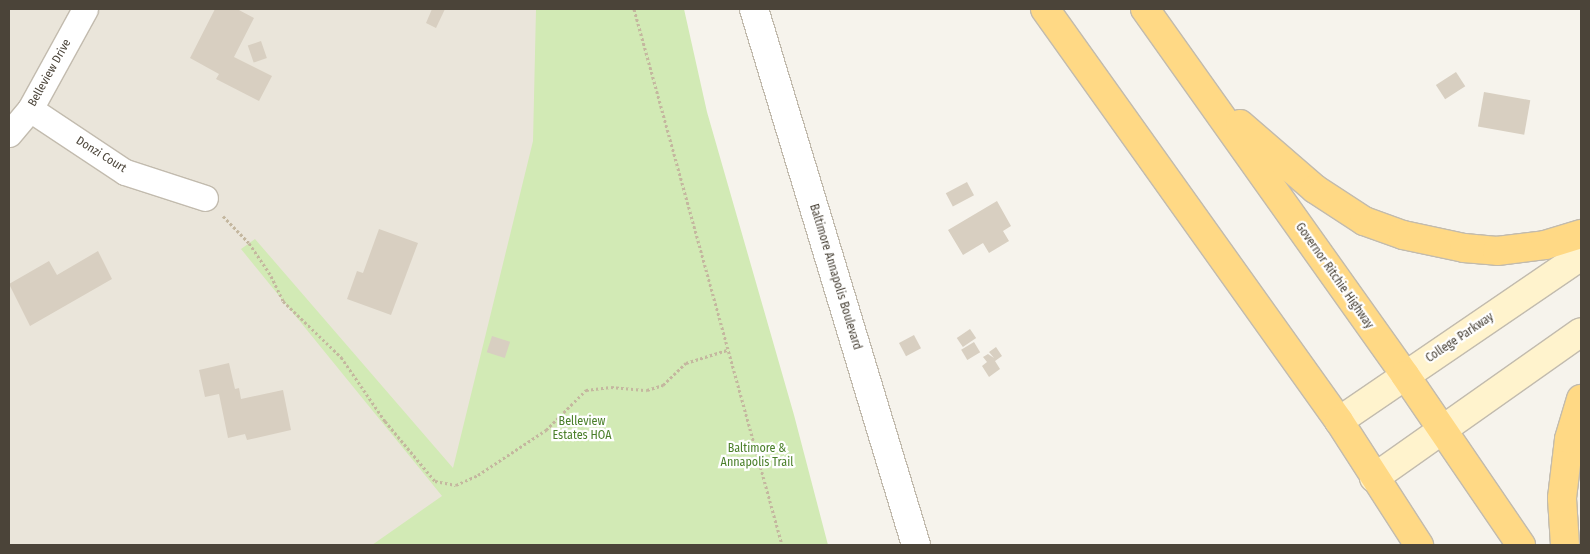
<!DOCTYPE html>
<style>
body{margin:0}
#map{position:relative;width:1590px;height:554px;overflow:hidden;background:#f6f3ec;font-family:"Fira Sans Condensed",sans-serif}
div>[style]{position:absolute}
.residential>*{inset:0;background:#eae5da}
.green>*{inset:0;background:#d2eab5}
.building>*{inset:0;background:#d8cfc1;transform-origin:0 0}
.path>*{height:3px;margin-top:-1.5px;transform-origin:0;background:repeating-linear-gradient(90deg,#c4b79f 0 2.5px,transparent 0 5px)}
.roads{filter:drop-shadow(1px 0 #c2bbae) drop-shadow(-1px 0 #c2bbae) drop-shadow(0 1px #c2bbae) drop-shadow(0 -1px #c2bbae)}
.minor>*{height:25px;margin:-12.5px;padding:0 12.5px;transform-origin:12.5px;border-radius:12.5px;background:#fff}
.tertiary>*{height:28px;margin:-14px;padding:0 14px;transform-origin:14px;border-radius:14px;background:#fff}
.secondary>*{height:28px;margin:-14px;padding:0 14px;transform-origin:14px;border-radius:14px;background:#fff3cd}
.trunk>*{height:28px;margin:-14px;padding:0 14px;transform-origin:14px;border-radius:14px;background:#ffd985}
span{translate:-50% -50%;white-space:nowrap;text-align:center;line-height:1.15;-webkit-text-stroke:4.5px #fff;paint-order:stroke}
.street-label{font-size:12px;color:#4b4439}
.park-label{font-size:12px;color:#4a7f2a}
.frame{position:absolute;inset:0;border:10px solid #4b4439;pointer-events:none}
</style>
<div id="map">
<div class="residential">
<div style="clip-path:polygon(9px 9px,593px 9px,733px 545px,9px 545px)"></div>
</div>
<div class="green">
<div style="clip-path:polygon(536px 9px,684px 9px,707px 112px,794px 415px,828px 545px,372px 545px,442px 496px,241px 249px,255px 239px,453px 468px,533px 141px)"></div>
</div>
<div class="building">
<div style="clip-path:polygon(215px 9px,237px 9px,254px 18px,234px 57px,272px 76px,259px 101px,216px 79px,219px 74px,190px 58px)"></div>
<div style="clip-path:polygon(432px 9px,445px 9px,436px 28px,426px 23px)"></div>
<div style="left:261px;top:41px;width:18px;height:14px;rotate:71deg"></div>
<div style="left:1456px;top:72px;width:17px;height:24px;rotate:57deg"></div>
<div style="left:1484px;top:92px;width:47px;height:35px;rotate:10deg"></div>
<div style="left:967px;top:182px;width:15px;height:24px;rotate:62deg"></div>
<div style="clip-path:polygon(997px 201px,1011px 226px,1003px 231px,1009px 241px,989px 253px,983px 243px,963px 255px,948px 230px)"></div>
<div style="clip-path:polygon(379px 229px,418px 243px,391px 315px,347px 299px,357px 271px,363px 273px)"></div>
<div style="clip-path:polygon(98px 251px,112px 279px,30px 326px,9px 284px,49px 261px,57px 275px)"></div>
<div style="left:970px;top:329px;width:11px;height:16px;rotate:56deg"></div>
<div style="left:914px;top:335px;width:15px;height:17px;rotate:62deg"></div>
<div style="left:492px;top:336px;width:19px;height:17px;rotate:18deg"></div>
<div style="left:974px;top:342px;width:12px;height:15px;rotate:59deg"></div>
<div style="clip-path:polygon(996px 347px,1002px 356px,995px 361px,1000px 369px,989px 377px,982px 366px,987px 362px,983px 357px,988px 354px,994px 358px,989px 352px)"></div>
<div style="clip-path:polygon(229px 363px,235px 389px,239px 388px,241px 399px,283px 390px,291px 430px,247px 440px,245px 434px,228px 438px,219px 394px,205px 397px,199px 370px)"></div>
</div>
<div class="path">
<div style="left:634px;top:9px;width:556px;rotate:74.56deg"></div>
<div style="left:223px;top:216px;width:37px;rotate:46deg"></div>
<div style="left:249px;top:243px;width:40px;rotate:56deg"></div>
<div style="left:271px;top:276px;width:28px;rotate:64deg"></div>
<div style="left:283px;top:301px;width:81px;rotate:44deg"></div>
<div style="left:341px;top:357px;width:78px;rotate:55.5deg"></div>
<div style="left:385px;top:421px;width:78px;rotate:50.2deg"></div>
<div style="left:435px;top:481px;width:21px;rotate:11deg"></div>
<div style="left:456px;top:485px;width:24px;rotate:-24deg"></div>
<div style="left:478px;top:475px;width:82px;rotate:-33.5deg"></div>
<div style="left:546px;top:430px;width:57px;rotate:-45deg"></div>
<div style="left:586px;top:390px;width:25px;rotate:-7deg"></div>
<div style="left:611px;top:387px;width:36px;rotate:5deg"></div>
<div style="left:647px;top:390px;width:17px;rotate:-17deg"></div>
<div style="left:663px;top:385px;width:32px;rotate:-44deg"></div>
<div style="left:686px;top:363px;width:43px;rotate:-17.6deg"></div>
</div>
<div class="roads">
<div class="minor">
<div style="left:30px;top:109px;width:114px;rotate:33.6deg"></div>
<div style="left:125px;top:172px;width:84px;rotate:18deg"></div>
<div style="left:9px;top:134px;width:33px;rotate:-50deg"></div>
<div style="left:30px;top:109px;width:114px;rotate:-61.2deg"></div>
</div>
<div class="tertiary">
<div style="left:754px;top:9px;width:560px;rotate:73.18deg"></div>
</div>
<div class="secondary">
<div style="left:1339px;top:421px;width:293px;rotate:-34.3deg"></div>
<div style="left:1374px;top:478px;width:253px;rotate:-35.2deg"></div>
</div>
<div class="trunk">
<div style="left:1045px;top:9px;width:506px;rotate:54.49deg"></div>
<div style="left:1339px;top:421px;width:148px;rotate:57.2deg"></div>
<div style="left:1145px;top:9px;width:449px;rotate:54.6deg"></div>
<div style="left:1405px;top:375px;width:206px;rotate:55.7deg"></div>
<div style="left:1240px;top:124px;width:99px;rotate:40.9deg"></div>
<div style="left:1315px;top:189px;width:59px;rotate:33.1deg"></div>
<div style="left:1364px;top:221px;width:41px;rotate:19.7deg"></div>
<div style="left:1403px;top:235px;width:62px;rotate:12deg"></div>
<div style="left:1464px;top:248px;width:33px;rotate:5deg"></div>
<div style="left:1497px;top:251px;width:48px;rotate:-7.1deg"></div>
<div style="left:1545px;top:245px;width:38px;rotate:-17deg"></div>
<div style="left:1565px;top:545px;width:47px;rotate:-93.7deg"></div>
<div style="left:1562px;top:498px;width:59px;rotate:-83.2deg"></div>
<div style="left:1569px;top:439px;width:42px;rotate:-73.3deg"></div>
</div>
</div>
<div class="street-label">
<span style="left:50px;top:73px;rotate:-61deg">Belleview Drive</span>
<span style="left:101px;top:155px;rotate:32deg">Donzi Court</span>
<span style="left:1334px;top:276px;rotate:55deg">Governor Ritchie Highway</span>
<span style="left:835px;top:277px;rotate:73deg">Baltimore Annapolis Boulevard</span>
<span style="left:1460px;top:338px;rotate:-34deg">College Parkway</span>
</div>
<div class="park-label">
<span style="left:582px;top:429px">Belleview<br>Estates HOA</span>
<span style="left:757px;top:456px">Baltimore &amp;<br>Annapolis Trail</span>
</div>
<div class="frame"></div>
</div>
